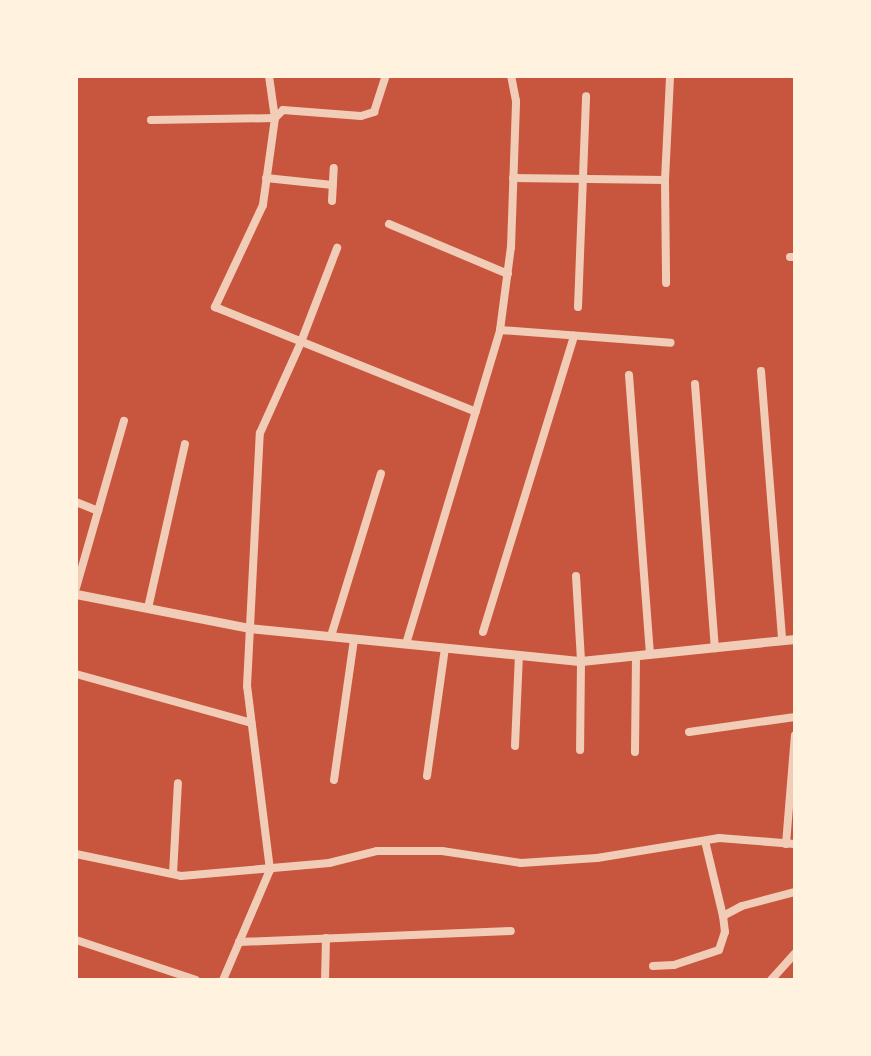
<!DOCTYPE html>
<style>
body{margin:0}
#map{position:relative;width:871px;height:1056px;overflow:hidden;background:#c8553d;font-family:"Space Grotesk",sans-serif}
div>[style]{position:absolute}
.minor>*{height:8px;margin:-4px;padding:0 4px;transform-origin:4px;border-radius:4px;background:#f1ccb7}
.tertiary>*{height:9px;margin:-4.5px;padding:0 4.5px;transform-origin:4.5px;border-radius:4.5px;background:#f1ccb7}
span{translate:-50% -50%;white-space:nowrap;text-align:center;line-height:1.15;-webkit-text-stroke:8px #fff3e0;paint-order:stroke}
.frame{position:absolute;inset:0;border:78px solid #fff3e0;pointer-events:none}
</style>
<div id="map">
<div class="minor">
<div style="left:269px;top:76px;width:42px;rotate:81.9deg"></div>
<div style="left:275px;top:118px;width:88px;rotate:97.9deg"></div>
<div style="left:263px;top:205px;width:113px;rotate:115.2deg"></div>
<div style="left:215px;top:307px;width:281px;rotate:21.9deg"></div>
<div style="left:275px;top:118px;width:11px;rotate:-45deg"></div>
<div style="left:283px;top:110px;width:78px;rotate:4.4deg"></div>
<div style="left:361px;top:116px;width:14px;rotate:-17deg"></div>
<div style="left:374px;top:112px;width:38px;rotate:-72deg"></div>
<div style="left:151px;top:120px;width:124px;rotate:-0.9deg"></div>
<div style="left:266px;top:178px;width:67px;rotate:6deg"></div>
<div style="left:513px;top:178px;width:152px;rotate:0.8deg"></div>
<div style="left:665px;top:180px;width:103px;rotate:89.4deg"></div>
<div style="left:665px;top:180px;width:104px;rotate:-87.2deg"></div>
<div style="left:332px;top:201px;width:33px;rotate:-87deg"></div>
<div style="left:389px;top:224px;width:129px;rotate:22.8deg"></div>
<div style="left:790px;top:257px;width:5px"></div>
<div style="left:578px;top:307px;width:211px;rotate:-87.8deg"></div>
<div style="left:500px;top:330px;width:171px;rotate:4.3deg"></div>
<div style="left:761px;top:371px;width:270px;rotate:85.5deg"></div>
<div style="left:629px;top:375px;width:280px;rotate:85.7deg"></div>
<div style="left:695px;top:384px;width:265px;rotate:85.7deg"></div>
<div style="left:76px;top:502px;width:24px;rotate:22deg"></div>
<div style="left:576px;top:576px;width:85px;rotate:86.6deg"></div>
<div style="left:581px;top:661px;width:89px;rotate:90.6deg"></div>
<div style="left:76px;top:588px;width:174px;rotate:-74deg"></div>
<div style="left:148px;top:608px;width:168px;rotate:-77.3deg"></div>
<div style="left:483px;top:632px;width:310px;rotate:-72.9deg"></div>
<div style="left:331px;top:636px;width:170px;rotate:-72.9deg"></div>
<div style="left:406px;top:644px;width:328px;rotate:-73.3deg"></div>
<div style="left:500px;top:330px;width:84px;rotate:-82.5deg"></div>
<div style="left:511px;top:247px;width:146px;rotate:-88deg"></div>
<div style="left:516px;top:101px;width:25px;rotate:-101deg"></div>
<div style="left:76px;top:674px;width:182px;rotate:15.6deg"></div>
<div style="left:689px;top:732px;width:107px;rotate:-8.1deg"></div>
<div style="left:515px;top:746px;width:90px;rotate:-87.5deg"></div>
<div style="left:635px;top:752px;width:96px;rotate:-89.4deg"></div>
<div style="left:427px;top:776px;width:129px;rotate:-82deg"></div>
<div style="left:334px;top:780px;width:142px;rotate:-81.9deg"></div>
<div style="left:705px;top:841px;width:77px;rotate:76.5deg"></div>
<div style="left:786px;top:844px;width:109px;rotate:-85.3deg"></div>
<div style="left:76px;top:854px;width:107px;rotate:11.8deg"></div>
<div style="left:181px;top:876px;width:149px;rotate:-5deg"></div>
<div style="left:329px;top:863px;width:49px;rotate:-14deg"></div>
<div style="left:377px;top:851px;width:65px"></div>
<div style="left:442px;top:851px;width:80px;rotate:8.6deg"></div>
<div style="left:521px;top:863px;width:76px;rotate:-3.8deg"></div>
<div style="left:597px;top:858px;width:124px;rotate:-9.3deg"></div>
<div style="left:719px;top:838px;width:76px;rotate:4.5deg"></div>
<div style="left:173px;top:874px;width:91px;rotate:-86.9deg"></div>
<div style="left:76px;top:940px;width:126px;rotate:18.4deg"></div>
<div style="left:239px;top:942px;width:272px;rotate:-2.3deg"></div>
<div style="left:653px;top:966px;width:21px;rotate:-3deg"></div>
<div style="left:674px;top:965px;width:47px;rotate:-18.4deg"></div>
<div style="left:719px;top:950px;width:19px;rotate:-72deg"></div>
<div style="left:725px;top:932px;width:16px;rotate:-97deg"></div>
<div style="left:723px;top:916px;width:21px;rotate:-28deg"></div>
<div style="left:742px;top:906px;width:55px;rotate:-14.8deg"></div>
<div style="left:223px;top:980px;width:120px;rotate:-66.9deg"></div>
<div style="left:270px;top:870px;width:185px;rotate:-97.1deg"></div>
<div style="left:247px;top:686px;width:253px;rotate:-87.1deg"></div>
<div style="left:260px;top:433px;width:100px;rotate:-65.7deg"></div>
<div style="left:301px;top:342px;width:101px;rotate:-69deg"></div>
<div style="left:325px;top:980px;width:42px;rotate:-88.6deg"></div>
<div style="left:771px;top:980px;width:36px;rotate:-48deg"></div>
</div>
<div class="tertiary">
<div style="left:76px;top:594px;width:176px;rotate:11.1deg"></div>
<div style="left:249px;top:628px;width:334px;rotate:5.7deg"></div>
<div style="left:581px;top:661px;width:215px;rotate:-5.9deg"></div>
</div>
<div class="frame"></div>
</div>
